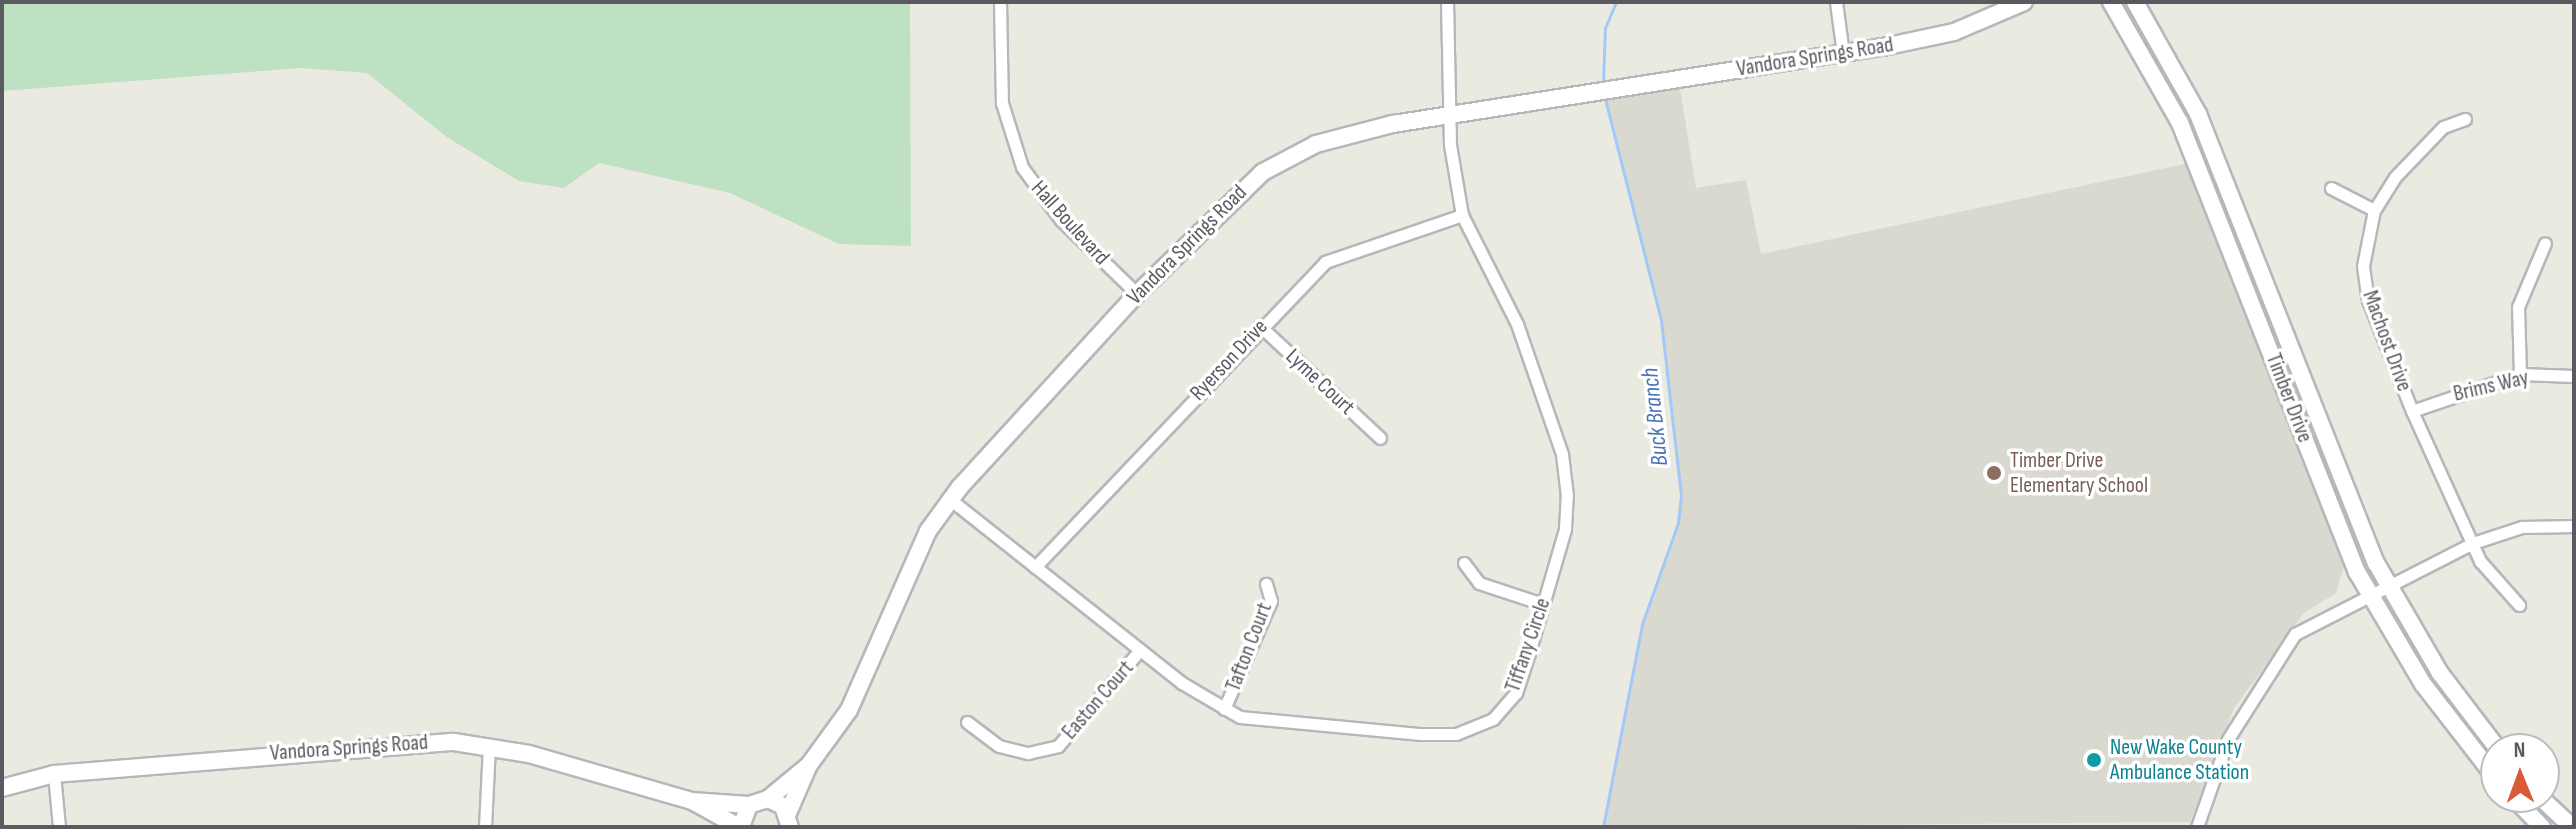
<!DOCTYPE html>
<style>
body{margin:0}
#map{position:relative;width:2576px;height:829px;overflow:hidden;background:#ebeae0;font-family:"Sofia Sans Condensed",sans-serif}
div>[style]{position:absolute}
.education>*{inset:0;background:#dad9cf}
.green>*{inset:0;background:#bee1c3}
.stream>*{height:3px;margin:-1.5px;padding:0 1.5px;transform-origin:1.5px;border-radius:1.5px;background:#a4c8f7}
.roads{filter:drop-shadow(2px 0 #b6b7bc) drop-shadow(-2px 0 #b6b7bc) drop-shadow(0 2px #b6b7bc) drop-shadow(0 -2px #b6b7bc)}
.street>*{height:11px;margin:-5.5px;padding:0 5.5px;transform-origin:5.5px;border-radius:5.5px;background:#fff}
.secondary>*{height:16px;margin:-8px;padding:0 8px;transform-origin:8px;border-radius:8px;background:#fff}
.dots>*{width:22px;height:22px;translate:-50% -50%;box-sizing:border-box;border:4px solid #fff;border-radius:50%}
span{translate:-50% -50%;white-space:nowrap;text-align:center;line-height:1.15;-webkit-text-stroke:7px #fff;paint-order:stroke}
.street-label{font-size:22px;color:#595b60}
.education-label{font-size:22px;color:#785e54}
.left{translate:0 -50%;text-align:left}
.culture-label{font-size:22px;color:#0d838f}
.water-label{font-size:24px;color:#4a71b7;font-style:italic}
.frame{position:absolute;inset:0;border:4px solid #595b60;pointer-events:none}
.north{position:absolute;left:2480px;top:733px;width:80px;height:80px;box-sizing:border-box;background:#fff;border:2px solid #bdbdbf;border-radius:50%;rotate:359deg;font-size:22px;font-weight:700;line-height:32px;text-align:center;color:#595b60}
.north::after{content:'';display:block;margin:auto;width:28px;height:36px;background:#d95a38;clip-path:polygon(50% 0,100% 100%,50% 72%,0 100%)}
</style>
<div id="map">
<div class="education">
<div style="clip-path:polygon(1680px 88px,1696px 188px,1746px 180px,1761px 254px,2189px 163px,2344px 565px,2336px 593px,2304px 613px,2234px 708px,2190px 822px,1603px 827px,1642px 624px,1678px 523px,1681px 496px,1661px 320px,1605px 99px)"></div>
</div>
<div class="green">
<div style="clip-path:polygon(2px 2px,910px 2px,911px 246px,839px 244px,730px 193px,599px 163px,564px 188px,519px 181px,448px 138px,367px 73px,301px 68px,2px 91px)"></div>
</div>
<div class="stream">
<div style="left:1603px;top:84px;width:56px;rotate:-88deg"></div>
<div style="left:1605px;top:28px;width:28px;rotate:-67deg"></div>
<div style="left:1603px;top:827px;width:207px;rotate:-79.1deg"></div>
<div style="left:1642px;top:624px;width:107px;rotate:-70.4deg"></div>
<div style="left:1678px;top:523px;width:27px;rotate:-84deg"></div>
<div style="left:1681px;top:496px;width:177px;rotate:-96.5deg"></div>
<div style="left:1661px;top:320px;width:232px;rotate:-104.2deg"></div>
</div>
<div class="roads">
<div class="street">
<div style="left:1000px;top:2px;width:101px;rotate:88.9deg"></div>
<div style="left:1002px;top:103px;width:67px;rotate:72.6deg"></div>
<div style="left:1022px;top:167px;width:66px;rotate:53.7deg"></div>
<div style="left:1061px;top:220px;width:106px;rotate:44.2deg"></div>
<div style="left:1836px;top:2px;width:52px;rotate:82.3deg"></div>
<div style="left:2465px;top:119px;width:23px;rotate:160deg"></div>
<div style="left:2443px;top:127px;width:69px;rotate:133.8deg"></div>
<div style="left:2395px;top:177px;width:39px;rotate:122deg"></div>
<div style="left:2374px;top:210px;width:57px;rotate:101.1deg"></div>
<div style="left:2363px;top:266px;width:34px;rotate:82deg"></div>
<div style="left:2368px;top:300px;width:119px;rotate:68.4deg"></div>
<div style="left:2412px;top:411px;width:165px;rotate:65.6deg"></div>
<div style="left:2480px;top:561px;width:59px;rotate:48.4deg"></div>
<div style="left:2331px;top:188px;width:48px;rotate:27.1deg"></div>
<div style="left:1260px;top:326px;width:164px;rotate:43deg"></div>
<div style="left:2520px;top:374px;width:67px;rotate:-91.7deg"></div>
<div style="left:2518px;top:307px;width:69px;rotate:-67.1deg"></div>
<div style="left:2412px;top:411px;width:114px;rotate:-18.9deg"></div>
<div style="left:2520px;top:374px;width:54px;rotate:2.1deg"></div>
<div style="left:951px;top:500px;width:295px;rotate:38.4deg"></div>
<div style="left:1182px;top:683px;width:67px;rotate:30.4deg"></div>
<div style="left:1240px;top:717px;width:182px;rotate:5.4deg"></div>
<div style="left:1421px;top:734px;width:35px"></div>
<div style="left:1456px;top:734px;width:40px;rotate:-22deg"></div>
<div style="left:1493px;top:719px;width:35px;rotate:-49deg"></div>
<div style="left:1516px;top:693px;width:42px;rotate:-72deg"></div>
<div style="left:1529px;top:653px;width:129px;rotate:-73.8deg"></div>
<div style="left:1565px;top:529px;width:33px;rotate:-87deg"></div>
<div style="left:1567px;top:496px;width:42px;rotate:-96.8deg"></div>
<div style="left:1562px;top:454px;width:138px;rotate:-109.1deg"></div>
<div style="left:1517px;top:324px;width:122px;rotate:-116.8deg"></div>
<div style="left:1462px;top:215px;width:71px;rotate:-99.7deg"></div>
<div style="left:1450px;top:145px;width:143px;rotate:-91.2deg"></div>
<div style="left:1464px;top:563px;width:25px;rotate:53deg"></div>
<div style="left:1479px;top:583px;width:67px;rotate:18.2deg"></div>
<div style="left:1035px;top:567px;width:421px;rotate:-46.4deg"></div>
<div style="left:1325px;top:262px;width:145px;rotate:-18.9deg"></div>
<div style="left:1224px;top:709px;width:118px;rotate:-66.5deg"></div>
<div style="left:1271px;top:601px;width:18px;rotate:-106deg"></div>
<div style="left:967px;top:722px;width:40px;rotate:37deg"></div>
<div style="left:999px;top:746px;width:30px;rotate:14deg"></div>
<div style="left:1028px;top:753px;width:31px;rotate:-13deg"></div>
<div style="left:1058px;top:746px;width:126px;rotate:-49.5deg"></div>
<div style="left:54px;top:774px;width:53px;rotate:84.6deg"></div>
<div style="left:485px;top:827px;width:81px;rotate:-87.2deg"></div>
<div style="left:2197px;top:827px;width:93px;rotate:-70.6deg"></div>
<div style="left:2228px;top:739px;width:125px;rotate:-57.5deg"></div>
<div style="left:2295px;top:634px;width:200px;rotate:-27.1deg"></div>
<div style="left:2473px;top:543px;width:52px;rotate:-18.1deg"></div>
<div style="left:2522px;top:527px;width:52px;rotate:-1.1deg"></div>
</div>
<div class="secondary">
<div style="left:2111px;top:2px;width:139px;rotate:60.3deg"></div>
<div style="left:2180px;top:123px;width:483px;rotate:68.5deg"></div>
<div style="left:2357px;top:572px;width:130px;rotate:59.5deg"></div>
<div style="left:2423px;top:684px;width:119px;rotate:52.2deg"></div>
<div style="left:2135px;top:2px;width:129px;rotate:60.6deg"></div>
<div style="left:2198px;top:114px;width:483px;rotate:68.4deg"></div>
<div style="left:2376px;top:563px;width:127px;rotate:59.8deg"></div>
<div style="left:2440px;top:673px;width:96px;rotate:52.7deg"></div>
<div style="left:2px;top:788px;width:54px;rotate:-15.1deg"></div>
<div style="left:54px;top:774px;width:401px;rotate:-4.6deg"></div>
<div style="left:454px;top:742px;width:76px;rotate:9.1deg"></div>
<div style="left:529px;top:754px;width:170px;rotate:16.1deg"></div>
<div style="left:692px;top:801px;width:57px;rotate:4deg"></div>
<div style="left:2513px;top:797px;width:42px;rotate:46deg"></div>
<div style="left:2540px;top:797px;width:44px;rotate:43.2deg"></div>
<div style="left:768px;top:799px;width:53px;rotate:-39.7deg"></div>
<div style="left:809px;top:765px;width:68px;rotate:-54deg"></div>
<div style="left:849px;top:710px;width:196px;rotate:-66.2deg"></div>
<div style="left:928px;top:531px;width:54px;rotate:-54deg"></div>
<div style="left:960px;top:487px;width:262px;rotate:-47.5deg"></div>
<div style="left:1137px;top:294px;width:175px;rotate:-44.1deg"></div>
<div style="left:1263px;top:172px;width:60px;rotate:-27.8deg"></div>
<div style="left:1316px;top:144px;width:80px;rotate:-14.6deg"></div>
<div style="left:1393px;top:124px;width:501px;rotate:-8.95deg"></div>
<div style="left:1888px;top:46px;width:67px;rotate:-12deg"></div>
<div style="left:1954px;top:32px;width:76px;rotate:-23.2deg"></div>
<div style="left:694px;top:802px;width:51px;rotate:29.1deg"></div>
<div style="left:788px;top:813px;width:50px;rotate:-66.5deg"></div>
<div style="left:741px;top:827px;width:23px;rotate:-70deg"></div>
<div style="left:749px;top:805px;width:20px;rotate:-18deg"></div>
<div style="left:768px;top:799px;width:17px;rotate:25deg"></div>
<div style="left:783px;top:806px;width:22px;rotate:72deg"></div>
</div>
</div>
<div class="dots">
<div style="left:1994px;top:473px;background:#8d6e63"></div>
<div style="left:2094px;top:760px;background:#0f9aa8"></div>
</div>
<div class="street-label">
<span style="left:1815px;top:57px;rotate:-9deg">Vandora Springs Road</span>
<span style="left:1070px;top:223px;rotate:48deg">Hall Boulevard</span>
<span style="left:1187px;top:245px;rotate:-45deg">Vandora Springs Road</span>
<span style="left:2387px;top:341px;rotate:70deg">Machost Drive</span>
<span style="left:1229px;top:360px;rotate:-47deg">Ryerson Drive</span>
<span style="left:1320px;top:382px;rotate:43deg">Lyme Court</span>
<span style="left:2491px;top:386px;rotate:-13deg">Brims Way</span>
<span style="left:2289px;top:398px;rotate:69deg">Timber Drive</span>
<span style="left:1528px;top:645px;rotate:-71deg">Tiffany Circle</span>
<span style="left:1249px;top:647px;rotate:-69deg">Tafton Court</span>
<span style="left:1098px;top:700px;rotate:-49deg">Easton Court</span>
<span style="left:349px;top:748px;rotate:-4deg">Vandora Springs Road</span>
</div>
<div class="education-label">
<span class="left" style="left:2010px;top:473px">Timber Drive<br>Elementary School</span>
</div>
<div class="culture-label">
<span class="left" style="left:2110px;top:760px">New Wake County<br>Ambulance Station</span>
</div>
<div class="water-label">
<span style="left:1655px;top:417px;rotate:-96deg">Buck Branch</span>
</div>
<div class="frame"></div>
<div class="north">N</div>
</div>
